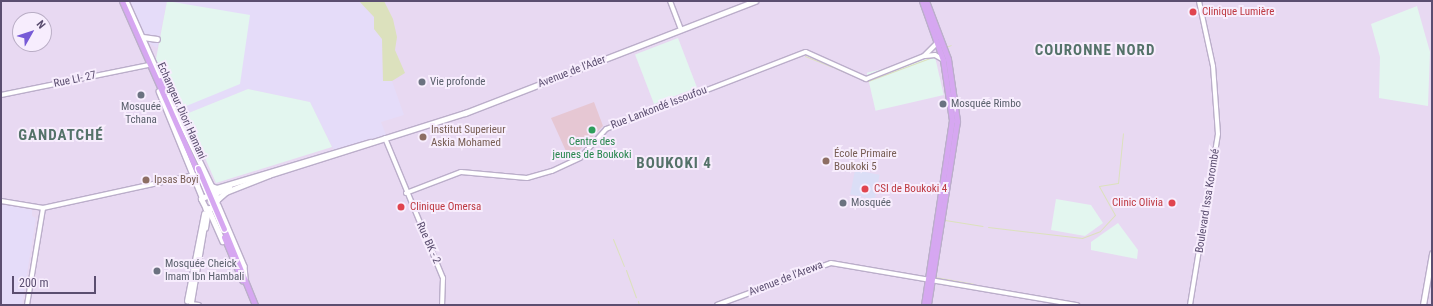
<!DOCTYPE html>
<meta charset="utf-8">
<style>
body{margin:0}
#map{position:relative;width:1433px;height:306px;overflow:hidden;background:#f2e7fa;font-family:"Roboto Condensed",sans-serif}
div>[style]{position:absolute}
.residential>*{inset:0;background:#e8d9f2}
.commercial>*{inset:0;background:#e5dcf9}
.education>*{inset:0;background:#e3f6ef;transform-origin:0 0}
.medical>*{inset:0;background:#dbdef6;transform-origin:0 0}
.green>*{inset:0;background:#e6c7d3}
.water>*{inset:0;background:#dce1bd}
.stream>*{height:1px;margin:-0.5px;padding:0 0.5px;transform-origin:0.5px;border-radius:0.5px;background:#dce1bd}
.secondary-tunnel>*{height:4.5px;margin-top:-2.25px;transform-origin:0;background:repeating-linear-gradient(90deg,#ccc1d8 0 4.5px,transparent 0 6.5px)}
.roads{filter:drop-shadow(1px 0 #bbaeca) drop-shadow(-1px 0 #bbaeca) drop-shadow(0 1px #bbaeca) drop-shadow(0 -1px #bbaeca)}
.tertiary>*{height:4px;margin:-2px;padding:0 2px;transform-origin:2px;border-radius:2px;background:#fff}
.secondary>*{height:4.5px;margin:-2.25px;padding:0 2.25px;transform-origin:2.25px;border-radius:2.25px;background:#fff}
.primary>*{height:5px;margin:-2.5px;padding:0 2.5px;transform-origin:2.5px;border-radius:2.5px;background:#d6a7f1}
.bridges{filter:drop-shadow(1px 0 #fff) drop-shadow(-1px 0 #fff) drop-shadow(0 1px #fff) drop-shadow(0 -1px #fff)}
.primary-bridge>*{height:5px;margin:-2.5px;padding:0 2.5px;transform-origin:2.5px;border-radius:2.5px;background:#d6a7f1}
.dots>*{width:11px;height:11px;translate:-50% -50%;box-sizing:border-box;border:2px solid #f7edfd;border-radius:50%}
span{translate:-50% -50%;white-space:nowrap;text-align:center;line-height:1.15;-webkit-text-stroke:4px #f7edfd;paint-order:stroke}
.health-label{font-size:11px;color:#be3a42}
.left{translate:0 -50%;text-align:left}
.right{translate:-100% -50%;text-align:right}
.street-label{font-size:11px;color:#5b4e70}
.worship-label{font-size:11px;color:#5b616d}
.education-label{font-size:11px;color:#785e54}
.leisure-label{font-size:11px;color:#27864d}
.district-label{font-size:15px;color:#547269;font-weight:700;letter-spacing:1px}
.frame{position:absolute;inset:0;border:2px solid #5b4e70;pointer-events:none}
.north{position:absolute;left:12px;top:12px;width:40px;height:40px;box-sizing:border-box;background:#f7edfd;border:1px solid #b9adc5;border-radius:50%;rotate:51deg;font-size:11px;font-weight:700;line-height:16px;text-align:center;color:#5b4e70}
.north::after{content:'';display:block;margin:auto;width:14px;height:18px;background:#775ad6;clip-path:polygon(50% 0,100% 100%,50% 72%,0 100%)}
.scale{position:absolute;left:12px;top:276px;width:84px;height:18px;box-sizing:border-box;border:2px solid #5b4e70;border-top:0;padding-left:5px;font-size:12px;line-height:14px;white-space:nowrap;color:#5b4e70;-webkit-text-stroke:3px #f7edfd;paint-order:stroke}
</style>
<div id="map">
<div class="residential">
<div style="clip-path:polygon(evenodd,1px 1px,1432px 1px,1432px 305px,1px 305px,1px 1px,20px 20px,44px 20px,44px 44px,20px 44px,20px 20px)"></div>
</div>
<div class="commercial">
<div style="clip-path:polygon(130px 1px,167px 1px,157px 48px,146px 41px)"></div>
<div style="clip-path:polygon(173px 1px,359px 1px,374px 17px,374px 29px,382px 39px,383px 81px,392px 81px,404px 115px,381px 122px,386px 135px,334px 150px,310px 102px,248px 89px,186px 114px)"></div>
<div style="clip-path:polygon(1px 204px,32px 210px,32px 216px,36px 218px,22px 305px,1px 305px)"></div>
</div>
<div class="education">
<div style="clip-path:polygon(167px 1px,250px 15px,240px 84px,179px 109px,156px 59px)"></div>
<div style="clip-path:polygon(1417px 6px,1430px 52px,1428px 106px,1379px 98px,1380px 57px,1371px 24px)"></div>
<div style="left:678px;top:38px;width:53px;height:46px;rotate:69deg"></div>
<div style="left:935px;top:57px;width:39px;height:70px;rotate:77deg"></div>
<div style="clip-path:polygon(248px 89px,310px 102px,332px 147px,216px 183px,186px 114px)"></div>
<div style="clip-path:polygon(1056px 199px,1091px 205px,1103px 223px,1085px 236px,1051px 230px)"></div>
<div style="clip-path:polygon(1118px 223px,1138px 250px,1137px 259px,1091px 250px,1091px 242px)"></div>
</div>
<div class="medical">
<div style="left:855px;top:170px;width:25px;height:25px;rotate:11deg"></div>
</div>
<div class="green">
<div style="clip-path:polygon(594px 102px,603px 126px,570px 160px,551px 118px)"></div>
</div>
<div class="water">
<div style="clip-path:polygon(359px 1px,384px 1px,393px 19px,397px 37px,395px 50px,405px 73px,392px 81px,383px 81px,382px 39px,374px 29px,374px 17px)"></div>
</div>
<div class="stream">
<div style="left:946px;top:47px;width:5px;rotate:-22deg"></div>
<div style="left:936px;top:52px;width:1px;rotate:-45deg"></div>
<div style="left:805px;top:56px;width:29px;rotate:22deg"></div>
<div style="left:835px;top:68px;width:26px;rotate:23deg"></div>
<div style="left:868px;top:81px;width:66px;rotate:-20.4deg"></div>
<div style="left:945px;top:220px;width:38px;rotate:9deg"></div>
<div style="left:988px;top:227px;width:95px;rotate:6.7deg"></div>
<div style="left:1082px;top:238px;width:19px;rotate:-21deg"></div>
<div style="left:1100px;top:231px;width:22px;rotate:-47deg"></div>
<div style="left:1115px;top:215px;width:33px;rotate:-119deg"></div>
<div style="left:1099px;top:186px;width:19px;rotate:-9deg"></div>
<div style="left:1118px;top:183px;width:50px;rotate:-84.3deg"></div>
<div style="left:613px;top:239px;width:29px;rotate:68deg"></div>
<div style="left:626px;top:270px;width:29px;rotate:70deg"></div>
<div style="left:935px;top:277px;width:39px;rotate:10deg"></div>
<div style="left:977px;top:285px;width:4px;rotate:14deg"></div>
<div style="left:638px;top:301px;width:4px;rotate:76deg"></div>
</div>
<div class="secondary-tunnel">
<div style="left:204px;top:214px;width:19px;rotate:-69deg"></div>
</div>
<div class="roads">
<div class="tertiary">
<div style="left:670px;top:1px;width:31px;rotate:69deg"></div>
<div style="left:925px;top:56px;width:10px;rotate:-6deg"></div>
<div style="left:935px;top:55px;width:8px;rotate:30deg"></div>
<div style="left:1px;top:95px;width:150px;rotate:-11.5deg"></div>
<div style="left:385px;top:138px;width:152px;rotate:67.5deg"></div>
<div style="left:443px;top:278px;width:27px;rotate:92deg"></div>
<div style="left:406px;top:193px;width:59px;rotate:-20.9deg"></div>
<div style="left:461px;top:172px;width:66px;rotate:5.2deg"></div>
<div style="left:527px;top:178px;width:26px;rotate:-16deg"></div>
<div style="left:552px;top:171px;width:31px;rotate:-25deg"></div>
<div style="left:580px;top:158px;width:39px;rotate:-48deg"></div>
<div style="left:606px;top:129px;width:214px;rotate:-21.1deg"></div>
<div style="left:806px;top:52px;width:66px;rotate:24.2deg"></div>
<div style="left:866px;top:79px;width:62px;rotate:-21.6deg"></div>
<div style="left:924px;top:56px;width:18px;rotate:-45deg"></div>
<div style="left:1px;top:201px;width:43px;rotate:9.5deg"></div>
<div style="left:43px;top:208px;width:155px;rotate:-12.3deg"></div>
<div style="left:191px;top:304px;width:8px;rotate:7deg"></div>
<div style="left:27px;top:305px;width:98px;rotate:-80.6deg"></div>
<div style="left:717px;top:305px;width:121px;rotate:-20.2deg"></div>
<div style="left:831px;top:263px;width:250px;rotate:9.7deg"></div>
<div style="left:1190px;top:305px;width:173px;rotate:-80.7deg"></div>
<div style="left:1218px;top:134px;width:68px;rotate:-94.2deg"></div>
<div style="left:1213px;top:66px;width:66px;rotate:-102.2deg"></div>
</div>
<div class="secondary">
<div style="left:126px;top:1px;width:89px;rotate:66deg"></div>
<div style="left:143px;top:37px;width:14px;rotate:8deg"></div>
<div style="left:165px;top:89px;width:122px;rotate:64.3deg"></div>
<div style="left:218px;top:199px;width:9px;rotate:108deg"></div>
<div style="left:215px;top:208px;width:9px;rotate:174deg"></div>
<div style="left:206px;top:209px;width:11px;rotate:-117deg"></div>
<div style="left:201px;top:199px;width:13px;rotate:-29deg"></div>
<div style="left:159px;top:91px;width:114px;rotate:67.9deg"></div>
<div style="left:209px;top:185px;width:9px;rotate:21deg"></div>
<div style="left:217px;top:188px;width:160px;rotate:-16.7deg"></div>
<div style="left:218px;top:192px;width:12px;rotate:-24deg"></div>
<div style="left:218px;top:199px;width:11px;rotate:-41deg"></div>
<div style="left:226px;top:192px;width:46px;rotate:-21.6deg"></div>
<div style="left:269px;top:175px;width:206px;rotate:-17.6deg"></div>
<div style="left:465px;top:113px;width:311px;rotate:-21.1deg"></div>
<div style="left:218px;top:205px;width:66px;rotate:66.9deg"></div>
<div style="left:244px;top:266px;width:12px;rotate:85deg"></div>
<div style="left:209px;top:210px;width:34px;rotate:66deg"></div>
<div style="left:205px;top:228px;width:18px;rotate:-81deg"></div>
<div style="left:187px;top:301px;width:89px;rotate:-78.9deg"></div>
<div style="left:191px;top:302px;width:77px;rotate:-80.3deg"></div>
<div style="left:1423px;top:305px;width:52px;rotate:-80deg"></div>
</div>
<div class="primary">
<div style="left:122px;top:1px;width:184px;rotate:66.2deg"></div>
<div style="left:922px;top:1px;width:63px;rotate:70.4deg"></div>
<div style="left:943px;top:60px;width:61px;rotate:81.5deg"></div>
<div style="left:952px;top:120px;width:187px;rotate:98.6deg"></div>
<div style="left:926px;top:1px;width:62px;rotate:69.2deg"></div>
<div style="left:948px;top:59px;width:63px;rotate:81.7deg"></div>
<div style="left:957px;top:121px;width:186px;rotate:99deg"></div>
<div style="left:160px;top:80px;width:13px;rotate:63deg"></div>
<div style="left:224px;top:229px;width:82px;rotate:67.8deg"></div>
<div style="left:224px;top:237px;width:47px;rotate:67.3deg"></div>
</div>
</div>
<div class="bridges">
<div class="primary-bridge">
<div style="left:198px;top:168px;width:66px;rotate:66.9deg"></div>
</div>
</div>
<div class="dots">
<div style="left:1193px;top:12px;background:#e0444e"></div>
<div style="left:422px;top:82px;background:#6b7280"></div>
<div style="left:141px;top:95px;background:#6b7280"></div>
<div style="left:943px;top:104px;background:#6b7280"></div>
<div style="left:592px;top:130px;background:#2e9e5b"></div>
<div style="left:423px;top:137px;background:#8d6e63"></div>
<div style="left:826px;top:161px;background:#8d6e63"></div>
<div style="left:146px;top:180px;background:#8d6e63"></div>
<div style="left:865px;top:189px;background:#e0444e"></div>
<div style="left:843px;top:203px;background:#6b7280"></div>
<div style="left:1172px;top:203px;background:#e0444e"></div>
<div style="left:401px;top:207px;background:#e0444e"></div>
<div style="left:157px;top:271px;background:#6b7280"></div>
</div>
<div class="health-label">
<span class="left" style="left:1202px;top:12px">Clinique Lumière</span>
<span class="left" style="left:874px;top:189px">CSI de Boukoki 4</span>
<span class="right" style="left:1163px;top:203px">Clinic Olivia</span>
<span class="left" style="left:410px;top:207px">Clinique Omersa</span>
</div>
<div class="street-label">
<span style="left:572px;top:72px;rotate:-21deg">Avenue de l'Ader</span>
<span style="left:75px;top:80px;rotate:-12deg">Rue LI- 27</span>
<span style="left:659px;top:108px;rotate:-21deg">Rue Lankondé Issoufou</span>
<span style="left:181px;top:111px;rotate:66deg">Echangeur Diori Hamani</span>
<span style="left:1208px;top:201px;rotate:-81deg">Boulevard Issa Korombé</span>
<span style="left:428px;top:243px;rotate:66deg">Rue BK - 2</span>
<span style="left:786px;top:279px;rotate:-21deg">Avenue de l'Arewa</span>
</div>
<div class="worship-label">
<span class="left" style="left:430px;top:82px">Vie profonde</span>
<span class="left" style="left:951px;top:104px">Mosquée Rimbo</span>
<span style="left:141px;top:114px">Mosquée<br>Tchana</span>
<span class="left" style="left:851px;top:203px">Mosquée</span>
<span class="left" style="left:165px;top:271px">Mosquée Cheick<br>Imam Ibn Hambali</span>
</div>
<div class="education-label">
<span class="left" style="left:431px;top:137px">Institut Superieur<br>Askia Mohamed</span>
<span class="left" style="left:834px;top:161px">École Primaire<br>Boukoki 5</span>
<span class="left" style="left:154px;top:180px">Ipsas Boyi</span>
</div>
<div class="leisure-label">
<span style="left:592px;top:149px">Centre des<br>jeunes de Boukoki</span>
</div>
<div class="district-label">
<span style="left:1095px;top:51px">COURONNE NORD</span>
<span style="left:61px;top:136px">GANDATCHÉ</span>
<span style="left:674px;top:164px">BOUKOKI 4</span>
</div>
<div class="frame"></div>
<div class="north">N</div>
<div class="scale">200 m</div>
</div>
